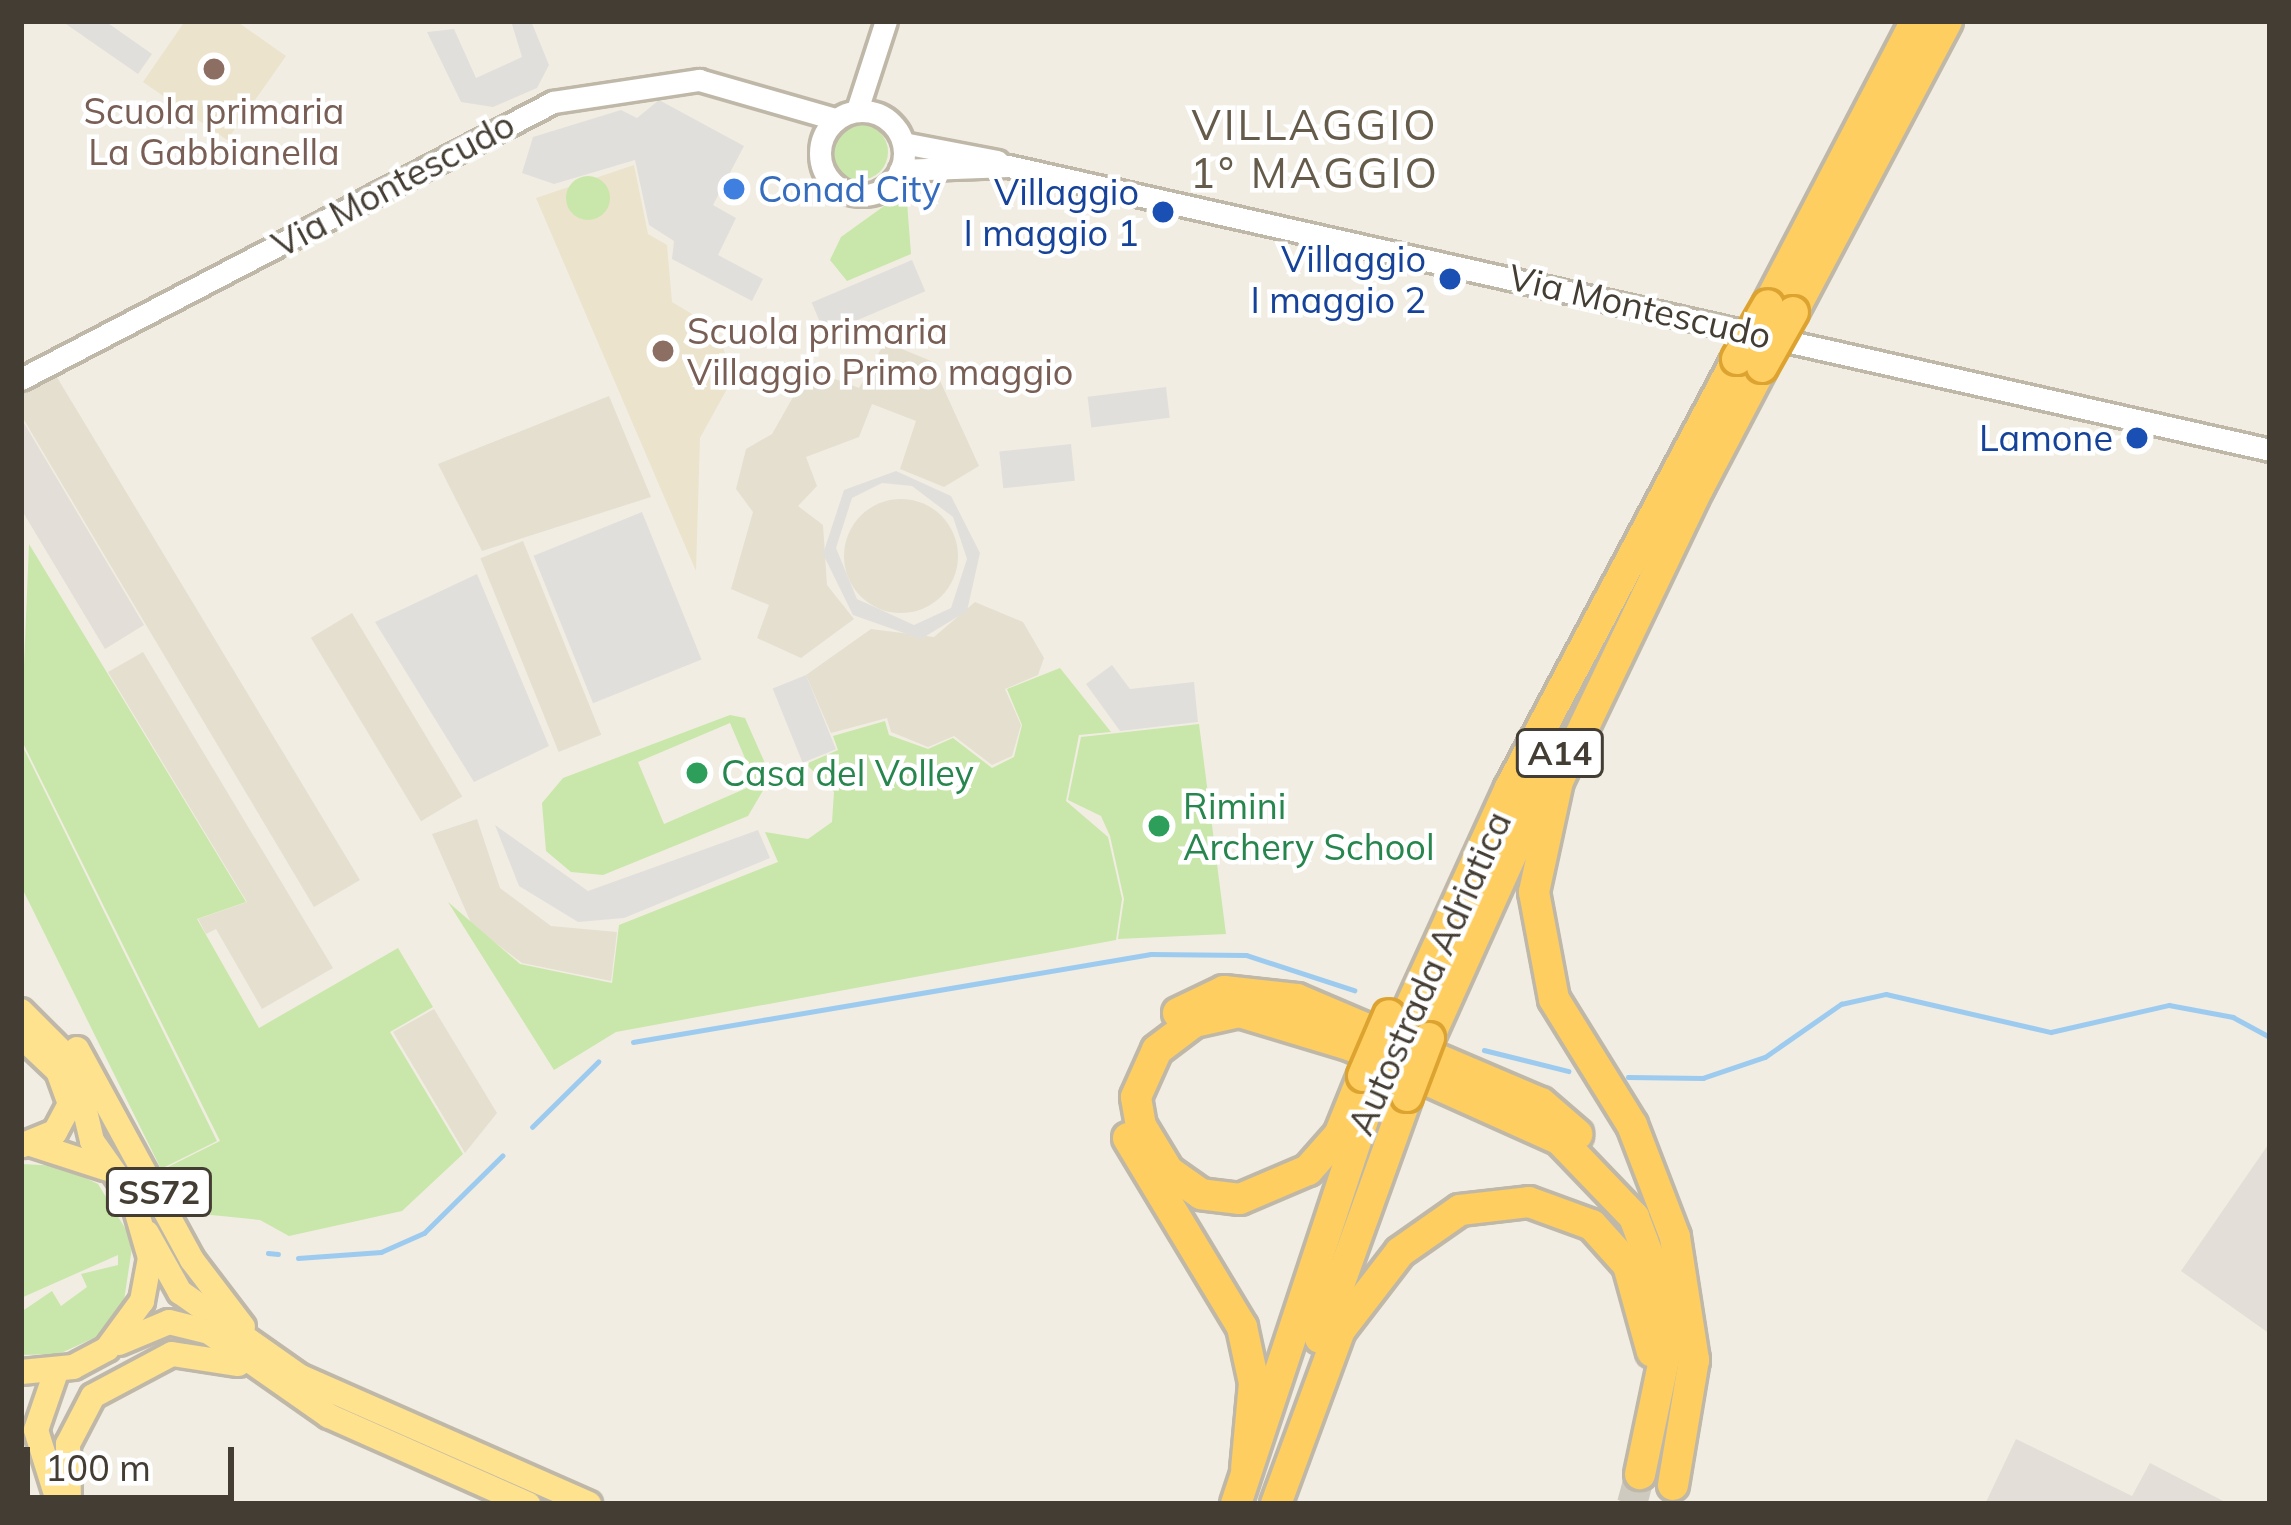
<!DOCTYPE html>
<meta charset="utf-8">
<style>
body{margin:0}
#map{position:relative;width:2291px;height:1525px;overflow:hidden;background:#f1ede2;font-family:Mulish,sans-serif}
div>[style]{position:absolute}
.residential>*{inset:0;background:#e5dfd0;transform-origin:0 0}
.round{border-radius:50%}
.industrial>*{inset:0;background:#e3ded8}
.education>*{inset:0;background:#ebe3cc}
.green>*{inset:0;background:#c9e7aa}
.parking>*{inset:0;background:#e1dfdb;transform-origin:0 0}
.stream>*{height:4.5px;margin:-2.25px;padding:0 2.25px;transform-origin:2.25px;border-radius:2.25px;background:#9dcbf0}
.highway-tunnel>*{height:30px;margin-top:-15px;transform-origin:0;background:repeating-linear-gradient(90deg,#cecabf 0 30px,transparent 0 45px)}
.roads{filter:drop-shadow(3px 0 #bfb8a8) drop-shadow(-3px 0 #bfb8a8) drop-shadow(0 3px #bfb8a8) drop-shadow(0 -3px #bfb8a8)}
.minor>*{height:21px;margin:-10.5px;padding:0 10.5px;transform-origin:10.5px;border-radius:10.5px;background:#fff}
.minor>.ring{margin:-10.5px;padding:0;box-sizing:content-box;background:none;border:21px solid #fff;border-radius:50%}
.major>*{height:24px;margin:-12px;padding:0 12px;transform-origin:12px;border-radius:12px;background:#fee28e}
.highway>*{height:30px;margin:-15px;padding:0 15px;transform-origin:15px;border-radius:15px;background:#fece60}
.bridges{filter:drop-shadow(3px 0 #dda330) drop-shadow(-3px 0 #dda330) drop-shadow(0 3px #dda330) drop-shadow(0 -3px #dda330)}
.highway-bridge>*{height:30px;margin:-15px;padding:0 15px;transform-origin:15px;border-radius:15px;background:#fece60}
.dots>*{width:33px;height:33px;translate:-50% -50%;box-sizing:border-box;border:6px solid #fff;border-radius:50%}
span{translate:-50% -50%;white-space:nowrap;text-align:center;line-height:1.15;-webkit-text-stroke:9px #fff;paint-order:stroke}
.shield-label span{padding:3px 9px;background:#fff;border:3px solid;border-radius:9px;-webkit-text-stroke-width:0}
.shield-label{font-size:33px;color:#433d33;font-weight:700}
.education-label{font-size:36px;color:#785e54}
.left{translate:0 -50%;text-align:left}
.street-label{font-size:36px;color:#433d33}
.shop-label{font-size:36px;color:#366cbe}
.transit-label{font-size:36px;color:#164399}
.right{translate:-100% -50%;text-align:right}
.leisure-label{font-size:36px;color:#27864d}
.quarter-label{font-size:42px;color:#655b4a;letter-spacing:3px}
.frame{position:absolute;inset:0;border:24px solid #433d33;pointer-events:none}
.scale{position:absolute;left:24px;top:1447px;width:210px;height:54px;box-sizing:border-box;border:6px solid #433d33;border-top:0;padding-left:15px;font-size:36px;line-height:42px;white-space:nowrap;color:#433d33;-webkit-text-stroke:9px #fff;paint-order:stroke}
</style>
<div id="map">
<div class="residential">
<div style="clip-path:polygon(885px 342px,931px 361px,979px 466px,944px 487px,900px 469px,916px 421px,872px 404px,859px 437px,806px 457px,817px 486px,798px 506px,823px 525px,827px 585px,854px 619px,801px 658px,757px 638px,769px 605px,731px 589px,753px 512px,736px 489px,746px 449px,772px 434px,809px 369px,859px 388px)"></div>
<div style="clip-path:polygon(55px 374px,360px 880px,314px 907px,21px 415px,21px 391px)"></div>
<div style="clip-path:polygon(609px 396px,651px 497px,482px 551px,438px 464px)"></div>
<div class="round" style="left:844px;top:499px;width:114px;height:114px"></div>
<div style="left:523px;top:541px;width:209px;height:46px;rotate:68deg"></div>
<div style="clip-path:polygon(975px 602px,1023px 622px,1044px 658px,1038px 675px,1005px 689px,1021px 725px,1012px 756px,992px 765px,954px 736px,928px 747px,891px 732px,887px 718px,831px 733px,806px 675px,871px 629px,934px 637px)"></div>
<div style="left:352px;top:613px;width:214px;height:48px;rotate:59deg"></div>
<div style="clip-path:polygon(143px 652px,333px 968px,262px 1009px,216px 929px,206px 934px,198px 919px,247px 902px,108px 672px)"></div>
<div style="clip-path:polygon(477px 819px,500px 888px,551px 926px,617px 932px,611px 981px,522px 963px,472px 925px,432px 834px)"></div>
<div style="clip-path:polygon(434px 1009px,497px 1113px,465px 1153px,393px 1032px)"></div>
</div>
<div class="industrial">
<div style="clip-path:polygon(21px 418px,144px 625px,105px 649px,21px 509px)"></div>
<div style="clip-path:polygon(2270px 1142px,2270px 1334px,2181px 1271px)"></div>
<div style="clip-path:polygon(2016px 1439px,2132px 1496px,2150px 1463px,2229px 1504px,1985px 1504px)"></div>
</div>
<div class="education">
<div style="clip-path:polygon(185px 21px,236px 21px,286px 56px,227px 140px,143px 82px)"></div>
<div style="clip-path:polygon(634px 165px,648px 234px,667px 245px,672px 302px,717px 329px,733px 378px,700px 438px,696px 571px,536px 198px)"></div>
</div>
<div class="green">
<div class="round" style="left:832px;top:124px;width:56px;height:56px"></div>
<div class="round" style="left:566px;top:176px;width:44px;height:44px"></div>
<div style="clip-path:polygon(923px 178px,907px 202px,911px 254px,847px 281px,830px 260px,841px 237px)"></div>
<div style="clip-path:polygon(29px 544px,246px 902px,197px 919px,259px 1028px,398px 948px,433px 1007px,390px 1032px,463px 1154px,402px 1211px,289px 1236px,260px 1220px,182px 1212px,162px 1170px,220px 1141px,21px 739px)"></div>
<div style="clip-path:polygon(1060px 668px,1111px 732px,1079px 735px,1066px 801px,1108px 837px,1122px 899px,1116px 940px,616px 1032px,554px 1070px,448px 902px,520px 964px,612px 983px,619px 925px,778px 862px,765px 832px,808px 839px,832px 822px,834px 792px,806px 764px,838px 750px,833px 736px,885px 721px,889px 735px,928px 749px,953px 738px,992px 768px,1014px 757px,1022px 725px,1007px 689px)"></div>
<div style="clip-path:polygon(evenodd,730px 715px,745px 718px,771px 777px,748px 816px,603px 875px,571px 872px,546px 851px,542px 803px,563px 778px,730px 715px,730px 723px,756px 784px,664px 824px,638px 762px,730px 723px)"></div>
<div style="clip-path:polygon(1199px 724px,1226px 934px,1118px 939px,1124px 899px,1110px 836px,1101px 816px,1068px 800px,1081px 737px)"></div>
<div style="clip-path:polygon(21px 743px,217px 1141px,161px 1169px,21px 886px)"></div>
<div style="clip-path:polygon(21px 1164px,61px 1166px,98px 1184px,133px 1241px,123px 1307px,96px 1337px,59px 1354px,21px 1355px,21px 1312px,52px 1291px,61px 1306px,87px 1287px,81px 1274px,118px 1265px,118px 1255px,21px 1298px)"></div>
</div>
<div class="parking">
<div style="clip-path:polygon(105px 21px,152px 54px,138px 74px,63px 22px)"></div>
<div style="clip-path:polygon(511px 21px,531px 21px,549px 65px,537px 88px,493px 107px,461px 102px,427px 32px,454px 29px,476px 78px,522px 57px)"></div>
<div style="clip-path:polygon(659px 100px,744px 146px,713px 205px,736px 218px,718px 255px,763px 279px,752px 301px,672px 259px,674px 241px,649px 225px,635px 160px,554px 184px,522px 173px,533px 137px,621px 110px,637px 118px)"></div>
<div style="left:912px;top:260px;width:34px;height:109px;rotate:67deg"></div>
<div style="left:1166px;top:387px;width:31px;height:79px;rotate:83deg"></div>
<div style="left:1071px;top:444px;width:37px;height:72px;rotate:84deg"></div>
<div style="clip-path:polygon(evenodd,896px 471px,951px 496px,980px 553px,967px 611px,921px 639px,853px 615px,823px 554px,844px 490px,896px 471px,912px 486px,953px 517px,967px 559px,951px 608px,914px 625px,857px 599px,836px 548px,852px 498px,882px 483px,912px 486px)"></div>
<div style="left:642px;top:512px;width:159px;height:117px;rotate:68deg"></div>
<div style="clip-path:polygon(477px 574px,549px 746px,474px 782px,375px 622px)"></div>
<div style="clip-path:polygon(1112px 665px,1130px 689px,1194px 682px,1198px 722px,1120px 731px,1086px 684px)"></div>
<div style="left:806px;top:675px;width:80px;height:36px;rotate:68deg"></div>
<div style="clip-path:polygon(495px 825px,588px 891px,758px 830px,770px 858px,624px 918px,578px 922px,519px 886px)"></div>
</div>
<div class="stream">
<div style="left:633px;top:1042px;width:525px;rotate:-9.64deg"></div>
<div style="left:1151px;top:954px;width:95px;rotate:0.6deg"></div>
<div style="left:1246px;top:955px;width:114px;rotate:18deg"></div>
<div style="left:1484px;top:1050px;width:87px;rotate:14deg"></div>
<div style="left:1628px;top:1077px;width:75px;rotate:0.8deg"></div>
<div style="left:1703px;top:1078px;width:65px;rotate:-18.7deg"></div>
<div style="left:1765px;top:1057px;width:93px;rotate:-34.9deg"></div>
<div style="left:1841px;top:1004px;width:46px;rotate:-12.5deg"></div>
<div style="left:1886px;top:994px;width:169px;rotate:13deg"></div>
<div style="left:2051px;top:1032px;width:121px;rotate:-12.9deg"></div>
<div style="left:2169px;top:1005px;width:65px;rotate:10.6deg"></div>
<div style="left:2233px;top:1017px;width:42px;rotate:28.4deg"></div>
<div style="left:532px;top:1127px;width:93px;rotate:-44.6deg"></div>
<div style="left:268px;top:1253px;width:10px;rotate:6deg"></div>
<div style="left:298px;top:1258px;width:83px;rotate:-4.1deg"></div>
<div style="left:381px;top:1252px;width:47px;rotate:-23.8deg"></div>
<div style="left:424px;top:1233px;width:110px;rotate:-44.6deg"></div>
</div>
<div class="highway-tunnel">
<div style="left:1632px;top:1504px;width:31px;rotate:-75deg"></div>
</div>
<div class="roads">
<div class="minor">
<div style="left:857px;top:110px;width:94px;rotate:-72deg"></div>
<div class="ring" style="left:820px;top:111px;width:63px;height:63px"></div>
<div style="left:903px;top:143px;width:96px;rotate:10.8deg"></div>
<div style="left:900px;top:170px;width:108px;rotate:-2.1deg"></div>
<div style="left:1008px;top:166px;width:1294px;rotate:12.68deg"></div>
<div style="left:21px;top:379px;width:600px;rotate:-27.5deg"></div>
<div style="left:553px;top:102px;width:148px;rotate:-8.6deg"></div>
<div style="left:699px;top:80px;width:141px;rotate:16deg"></div>
</div>
<div class="major">
<div style="left:21px;top:1011px;width:75px;rotate:45deg"></div>
<div style="left:74px;top:1064px;width:79px;rotate:76.8deg"></div>
<div style="left:92px;top:1141px;width:71px;rotate:54.7deg"></div>
<div style="left:133px;top:1199px;width:61px;rotate:73.9deg"></div>
<div style="left:150px;top:1258px;width:44px;rotate:100.5deg"></div>
<div style="left:142px;top:1301px;width:59px;rotate:126.1deg"></div>
<div style="left:107px;top:1349px;width:38px;rotate:152deg"></div>
<div style="left:73px;top:1367px;width:52px;rotate:174.5deg"></div>
<div style="left:21px;top:1036px;width:51px;rotate:43.4deg"></div>
<div style="left:58px;top:1071px;width:35px;rotate:70deg"></div>
<div style="left:70px;top:1104px;width:32px;rotate:118deg"></div>
<div style="left:55px;top:1132px;width:35px;rotate:158deg"></div>
<div style="left:77px;top:1049px;width:240px;rotate:61.4deg"></div>
<div style="left:192px;top:1260px;width:84px;rotate:52.7deg"></div>
<div style="left:31px;top:1144px;width:78px;rotate:18deg"></div>
<div style="left:147px;top:1233px;width:68px;rotate:60.8deg"></div>
<div style="left:180px;top:1292px;width:146px;rotate:35.2deg"></div>
<div style="left:299px;top:1376px;width:317px;rotate:23.8deg"></div>
<div style="left:119px;top:1343px;width:54px;rotate:-22.8deg"></div>
<div style="left:169px;top:1322px;width:41px;rotate:14deg"></div>
<div style="left:209px;top:1332px;width:146px;rotate:35deg"></div>
<div style="left:329px;top:1416px;width:218px;rotate:23.9deg"></div>
<div style="left:56px;top:1372px;width:61px;rotate:109deg"></div>
<div style="left:36px;top:1430px;width:77px;rotate:72.7deg"></div>
<div style="left:69px;top:1504px;width:60px;rotate:-91deg"></div>
<div style="left:68px;top:1444px;width:54px;rotate:-62.5deg"></div>
<div style="left:93px;top:1396px;width:89px;rotate:-28deg"></div>
<div style="left:172px;top:1354px;width:67px;rotate:8.6deg"></div>
</div>
<div class="highway">
<div style="left:1768px;top:305px;width:320px;rotate:-62.5deg"></div>
<div style="left:1793px;top:312px;width:329px;rotate:-62.1deg"></div>
<div style="left:1698px;top:489px;width:138px;rotate:-62.3deg"></div>
<div style="left:1178px;top:1013px;width:51px;rotate:-25.6deg"></div>
<div style="left:1224px;top:991px;width:73px;rotate:6.3deg"></div>
<div style="left:1297px;top:999px;width:265px;rotate:23.1deg"></div>
<div style="left:1541px;top:1103px;width:48px;rotate:40.7deg"></div>
<div style="left:1401px;top:1027px;width:263px;rotate:-65.5deg"></div>
<div style="left:1510px;top:788px;width:485px;rotate:-62.1deg"></div>
<div style="left:1429px;top:1038px;width:275px;rotate:-65.8deg"></div>
<div style="left:1363px;top:1076px;width:64px;rotate:112.1deg"></div>
<div style="left:1339px;top:1135px;width:47px;rotate:131.5deg"></div>
<div style="left:1308px;top:1170px;width:74px;rotate:156.9deg"></div>
<div style="left:1240px;top:1199px;width:39px;rotate:-173deg"></div>
<div style="left:1201px;top:1194px;width:39px;rotate:-145deg"></div>
<div style="left:1169px;top:1172px;width:54px;rotate:-121.3deg"></div>
<div style="left:1141px;top:1126px;width:29px;rotate:-100deg"></div>
<div style="left:1136px;top:1097px;width:51px;rotate:-65.9deg"></div>
<div style="left:1157px;top:1050px;width:46px;rotate:-37.1deg"></div>
<div style="left:1194px;top:1022px;width:46px;rotate:-12.5deg"></div>
<div style="left:1239px;top:1012px;width:115px;rotate:16.7deg"></div>
<div style="left:1349px;top:1045px;width:231px;rotate:24.2deg"></div>
<div style="left:1560px;top:1140px;width:107px;rotate:46.1deg"></div>
<div style="left:1634px;top:1217px;width:82px;rotate:69.4deg"></div>
<div style="left:1663px;top:1294px;width:56px;rotate:86.9deg"></div>
<div style="left:1666px;top:1350px;width:127px;rotate:101.8deg"></div>
<div style="left:1128px;top:1138px;width:221px;rotate:58.9deg"></div>
<div style="left:1242px;top:1327px;width:57px;rotate:77.9deg"></div>
<div style="left:1254px;top:1383px;width:86px;rotate:95.3deg"></div>
<div style="left:1675px;top:1301px;width:62px;rotate:72.1deg"></div>
<div style="left:1320px;top:1338px;width:257px;rotate:-70.2deg"></div>
<div style="left:1673px;top:1485px;width:127px;rotate:-80.5deg"></div>
<div style="left:1694px;top:1360px;width:124px;rotate:-98.8deg"></div>
<div style="left:1675px;top:1237px;width:120px;rotate:-111deg"></div>
<div style="left:1632px;top:1125px;width:148px;rotate:-121.8deg"></div>
<div style="left:1554px;top:999px;width:109px;rotate:-100.6deg"></div>
<div style="left:1534px;top:892px;width:114px;rotate:-77.8deg"></div>
<div style="left:1558px;top:781px;width:340px;rotate:-64.4deg"></div>
<div style="left:1236px;top:1504px;width:409px;rotate:-71.7deg"></div>
<div style="left:1276px;top:1504px;width:185px;rotate:-69.8deg"></div>
<div style="left:1340px;top:1330px;width:98px;rotate:-52.4deg"></div>
<div style="left:1400px;top:1252px;width:73px;rotate:-35deg"></div>
<div style="left:1460px;top:1210px;width:69px;rotate:-6.6deg"></div>
<div style="left:1529px;top:1202px;width:67px;rotate:20.1deg"></div>
<div style="left:1592px;top:1225px;width:54px;rotate:48deg"></div>
<div style="left:1628px;top:1265px;width:90px;rotate:74.6deg"></div>
</div>
</div>
<div class="bridges">
<div class="highway-bridge">
<div style="left:1737px;top:359px;width:62px;rotate:-60.1deg"></div>
<div style="left:1762px;top:367px;width:63px;rotate:-60.6deg"></div>
<div style="left:1363px;top:1076px;width:66px;rotate:-66.9deg"></div>
<div style="left:1407px;top:1096px;width:62px;rotate:-69.2deg"></div>
</div>
</div>
<div class="dots">
<div style="left:214px;top:69px;background:#8d6e63"></div>
<div style="left:734px;top:189px;background:#3f7fe0"></div>
<div style="left:1163px;top:212px;background:#1a4fb4"></div>
<div style="left:1450px;top:279px;background:#1a4fb4"></div>
<div style="left:663px;top:351px;background:#8d6e63"></div>
<div style="left:2137px;top:438px;background:#1a4fb4"></div>
<div style="left:697px;top:773px;background:#2e9e5b"></div>
<div style="left:1159px;top:826px;background:#2e9e5b"></div>
</div>
<div class="shield-label">
<span style="left:1560px;top:753px">A14</span>
<span style="left:159px;top:1192px">SS72</span>
</div>
<div class="education-label">
<span style="left:214px;top:131px">Scuola primaria<br>La Gabbianella</span>
<span class="left" style="left:687px;top:351px">Scuola primaria<br>Villaggio Primo maggio</span>
</div>
<div class="street-label">
<span style="left:393px;top:184px;rotate:-28deg">Via Montescudo</span>
<span style="left:1640px;top:306px;rotate:13deg">Via Montescudo</span>
<span style="left:1429px;top:973px;rotate:-66deg">Autostrada Adriatica</span>
</div>
<div class="shop-label">
<span class="left" style="left:758px;top:189px">Conad City</span>
</div>
<div class="transit-label">
<span class="right" style="left:1139px;top:212px">Villaggio<br>I maggio 1</span>
<span class="right" style="left:1426px;top:279px">Villaggio<br>I maggio 2</span>
<span class="right" style="left:2113px;top:438px">Lamone</span>
</div>
<div class="leisure-label">
<span class="left" style="left:721px;top:773px">Casa del Volley</span>
<span class="left" style="left:1183px;top:826px">Rimini<br>Archery School</span>
</div>
<div class="quarter-label">
<span style="left:1315px;top:149px">VILLAGGIO<br>1° MAGGIO</span>
</div>
<div class="frame"></div>
<div class="scale">100 m</div>
</div>
